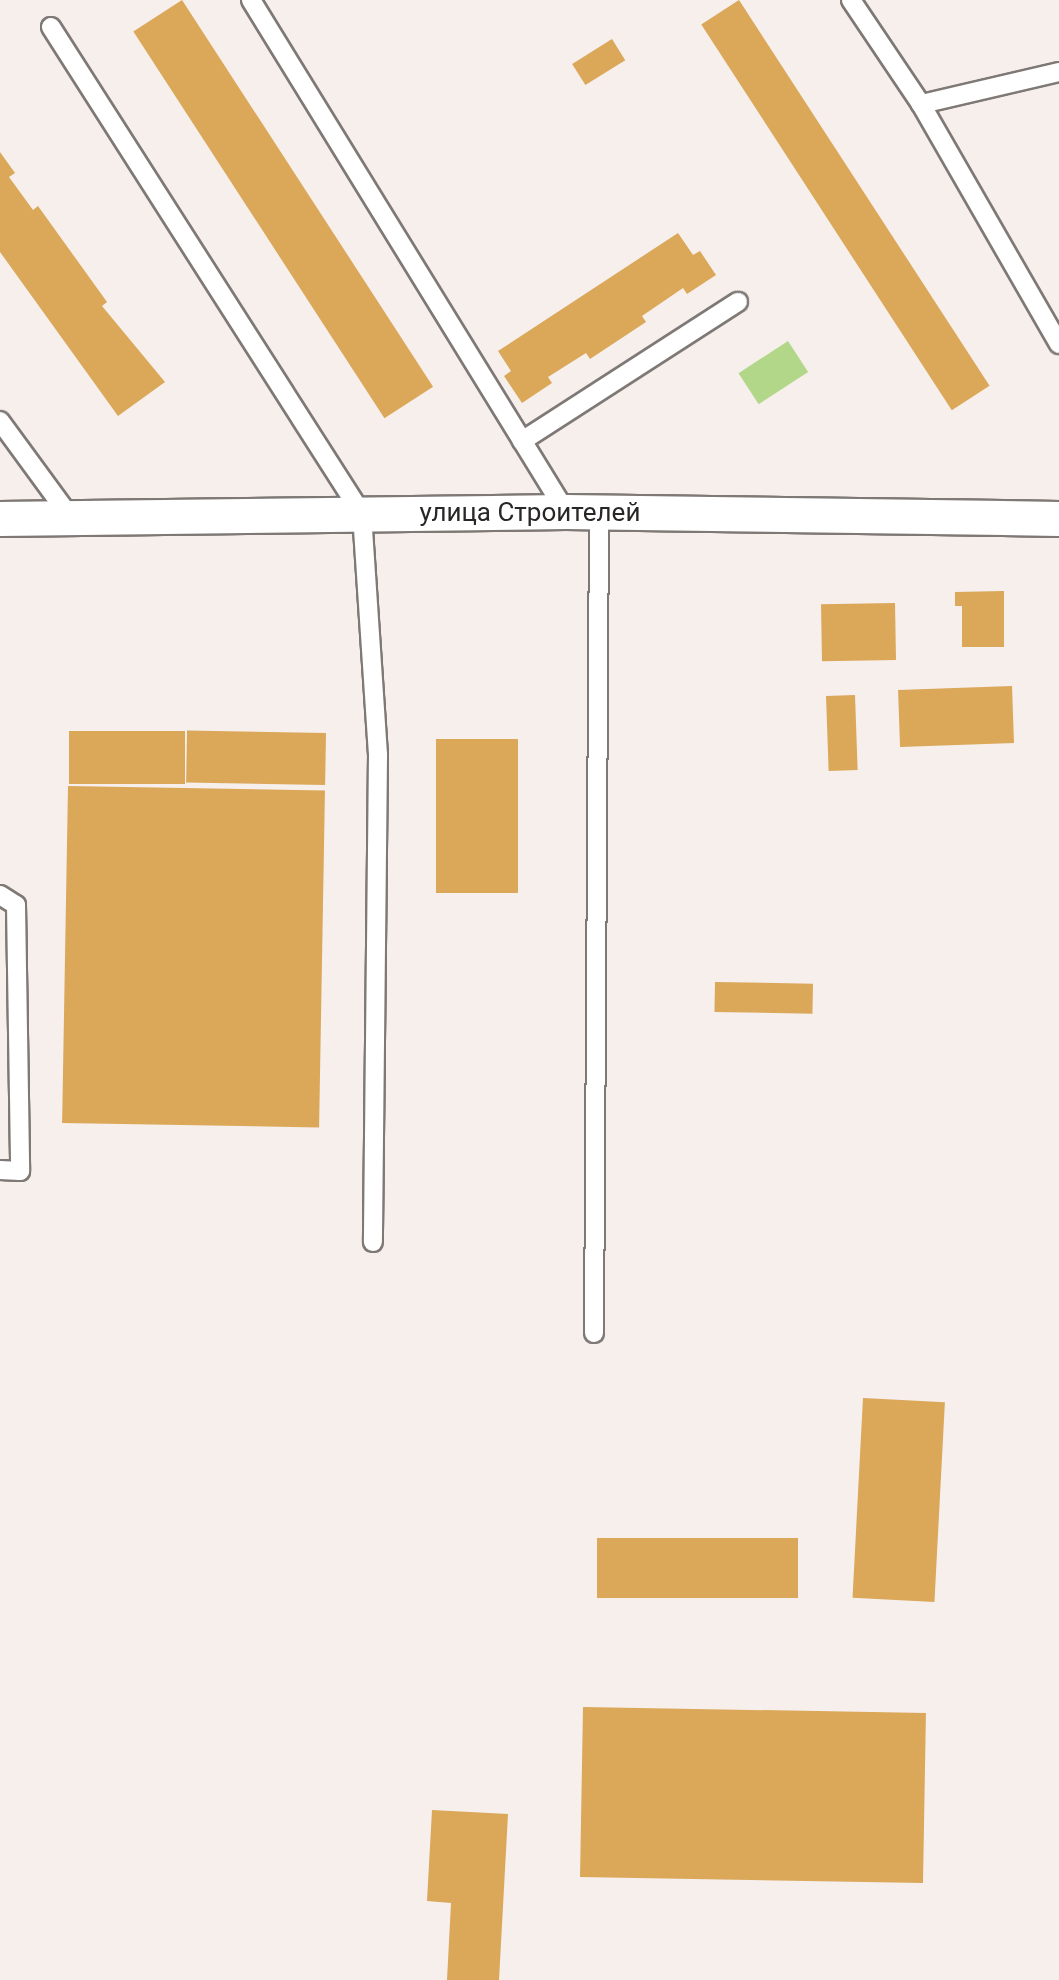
<!DOCTYPE html>
<meta charset="utf-8">
<style>
body{margin:0}
#map{position:relative;width:1059px;height:1980px;overflow:hidden;background:#f6efec;font-family:Roboto,sans-serif}
div>[style]{position:absolute}
.green>*{inset:0;background:#b3d788;transform-origin:0 0}
.building>*{inset:0;background:#dba759;transform-origin:0 0}
.roads{filter:drop-shadow(2px 0 #7f7976) drop-shadow(-2px 0 #7f7976) drop-shadow(0 2px #7f7976) drop-shadow(0 -2px #7f7976)}
.lane>*{height:18px;margin:-9px;padding:0 9px;transform-origin:9px;border-radius:9px;background:#fff}
.street>*{height:34px;margin:-17px;padding:0 17px;transform-origin:17px;border-radius:17px;background:#fff}
span{translate:-50% -50%;white-space:nowrap;text-align:center;line-height:1.15;-webkit-text-stroke:6px #fff;paint-order:stroke}
.street-label{font-size:26px;color:#292726}
</style>
<div id="map">
<div class="green">
<div style="left:788px;top:341px;width:37px;height:59px;rotate:57deg"></div>
</div>
<div class="building">
<div style="left:182px;top:0;width:461px;height:58px;rotate:57deg"></div>
<div style="left:739px;top:0;width:460px;height:45px;rotate:57deg"></div>
<div style="left:612px;top:39px;width:25px;height:47px;rotate:58deg"></div>
<div style="clip-path:polygon(0 152px,15px 173px,9px 177px,33px 210px,38px 206px,107px 302px,102px 306px,165px 382px,118px 416px,0 252px)"></div>
<div style="clip-path:polygon(678px 233px,693px 255px,700px 251px,716px 275px,687px 294px,683px 288px,642px 316px,646px 322px,590px 359px,586px 353px,548px 377px,552px 383px,522px 403px,504px 376px,511px 371px,498px 351px)"></div>
<div style="clip-path:polygon(1004px 591px,1004px 647px,962px 647px,962px 606px,955px 606px,955px 592px)"></div>
<div style="left:895px;top:603px;width:57px;height:74px;rotate:89deg"></div>
<div style="left:1012px;top:686px;width:57px;height:114px;rotate:88deg"></div>
<div style="left:855px;top:695px;width:75px;height:29px;rotate:88deg"></div>
<div style="left:69px;top:731px;width:116px;height:53px"></div>
<div style="left:326px;top:733px;width:52px;height:139px;rotate:91deg"></div>
<div style="left:518px;top:739px;width:154px;height:82px;rotate:90deg"></div>
<div style="left:68px;top:786px;width:257px;height:337px;rotate:1deg"></div>
<div style="left:715px;top:982px;width:98px;height:30px;rotate:1deg"></div>
<div style="left:863px;top:1398px;width:82px;height:200px;rotate:3deg"></div>
<div style="left:597px;top:1538px;width:201px;height:60px"></div>
<div style="left:583px;top:1707px;width:343px;height:170px;rotate:1deg"></div>
<div style="clip-path:polygon(432px 1810px,508px 1814px,499px 1980px,447px 1980px,451px 1903px,427px 1901px)"></div>
</div>
<div class="roads">
<div class="lane">
<div style="left:251px;top:0;width:601px;rotate:58.4deg"></div>
<div style="left:851px;top:0;width:125px;rotate:56.1deg"></div>
<div style="left:51px;top:27px;width:578px;rotate:57.44deg"></div>
<div style="left:362px;top:514px;width:242px;rotate:86.2deg"></div>
<div style="left:378px;top:755px;width:487px;rotate:90.6deg"></div>
<div style="left:1059px;top:72px;width:142px;rotate:166.9deg"></div>
<div style="left:921px;top:104px;width:277px;rotate:60.1deg"></div>
<div style="left:0;top:421px;width:120px;rotate:53.8deg"></div>
<div style="left:522px;top:441px;width:257px;rotate:-32.8deg"></div>
<div style="left:0;top:895px;width:19px;rotate:32deg"></div>
<div style="left:16px;top:905px;width:266px;rotate:89.1deg"></div>
<div style="left:20px;top:1171px;width:20px;rotate:-177deg"></div>
<div style="left:594px;top:1333px;width:821px;rotate:-89.65deg"></div>
</div>
<div class="street">
<div style="left:0;top:519px;width:566px;rotate:-0.71deg"></div>
<div style="left:566px;top:512px;width:493px;rotate:0.8deg"></div>
</div>
</div>
<div class="street-label">
<span style="left:530px;top:513px">улица Строителей</span>
</div>
</div>
